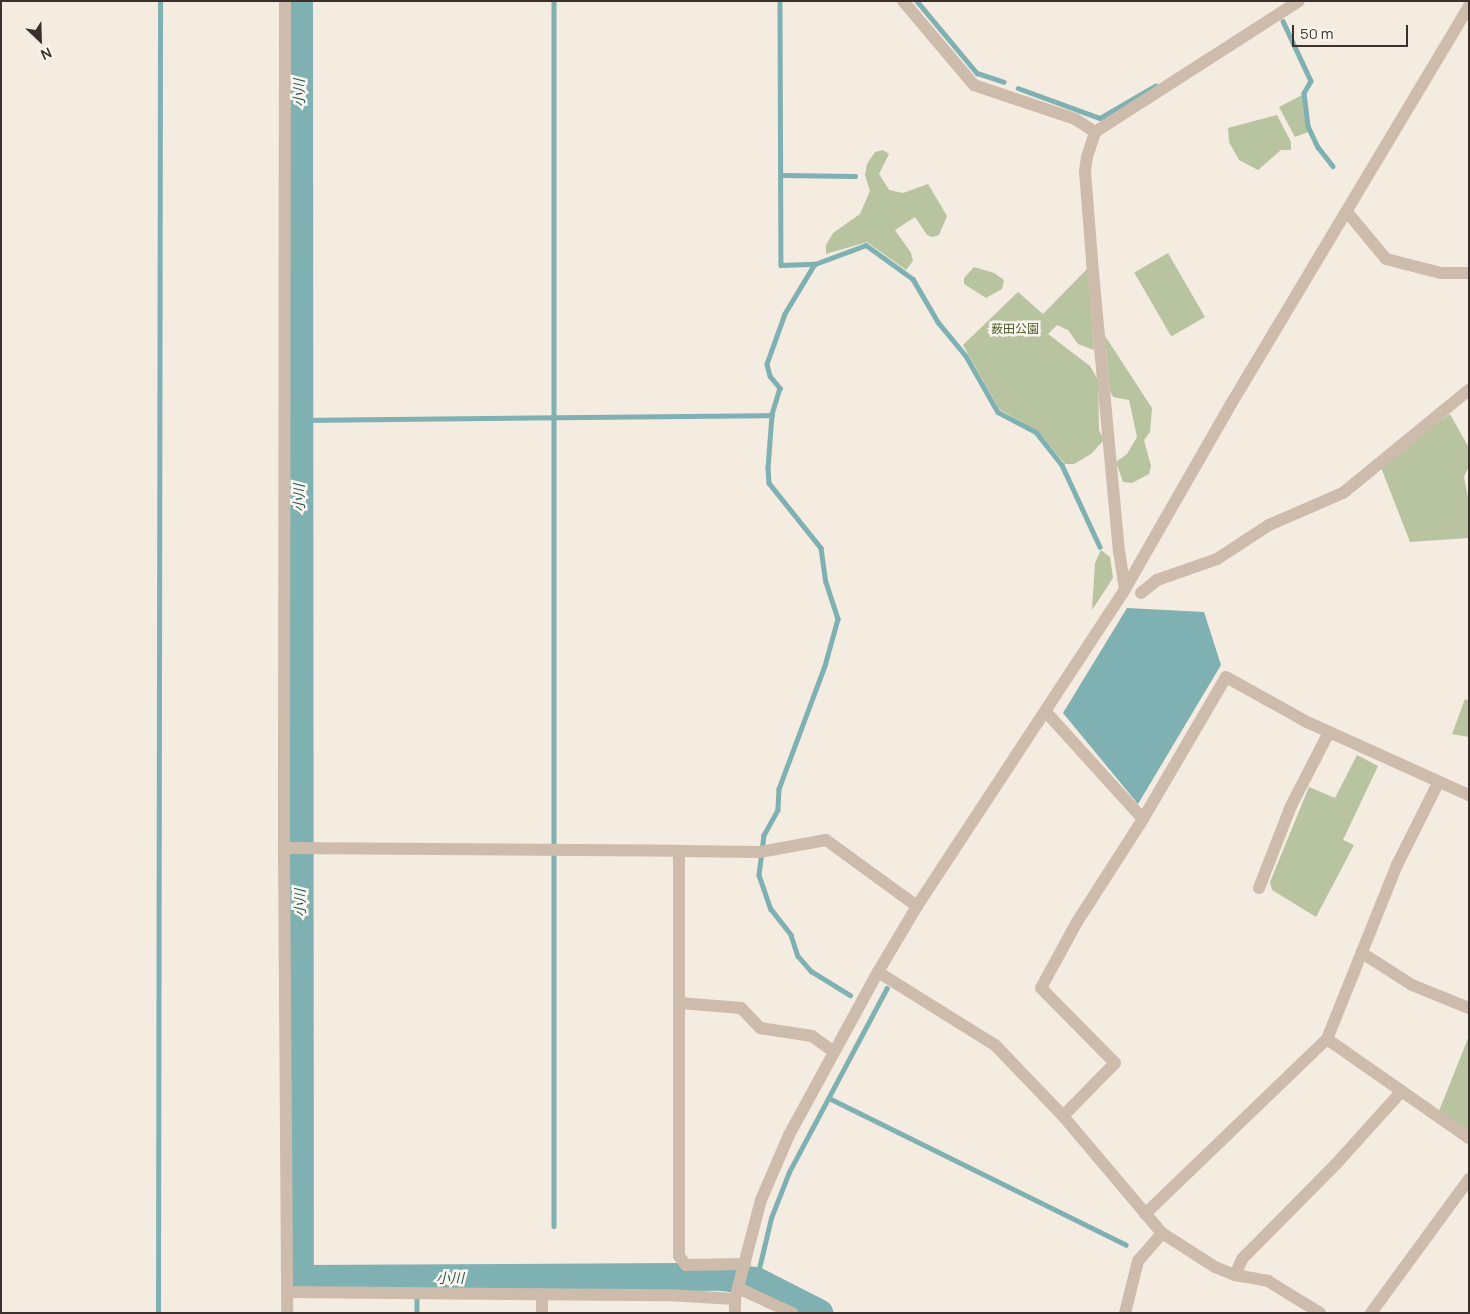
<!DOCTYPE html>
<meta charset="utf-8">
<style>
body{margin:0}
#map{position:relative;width:1470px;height:1314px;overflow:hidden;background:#f4ebe1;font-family:Manrope,"Noto Sans JP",sans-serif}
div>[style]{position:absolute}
.green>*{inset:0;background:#b8c4a0;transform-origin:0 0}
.water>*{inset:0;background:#7fb0b2}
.stream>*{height:4.5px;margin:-2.25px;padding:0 2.25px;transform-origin:2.25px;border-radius:2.25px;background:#7fb0b2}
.river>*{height:28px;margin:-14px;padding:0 14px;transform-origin:14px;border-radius:14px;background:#7fb0b2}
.minor>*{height:12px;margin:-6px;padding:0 6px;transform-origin:6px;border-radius:6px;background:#cdbbac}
span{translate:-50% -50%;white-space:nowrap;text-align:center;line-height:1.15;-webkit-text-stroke:5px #fbf5ee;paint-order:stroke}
.park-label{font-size:12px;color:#4a5a2e}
.water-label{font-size:14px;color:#1f5a5e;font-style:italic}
.frame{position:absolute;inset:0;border:2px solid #3b302b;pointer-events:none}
.north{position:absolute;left:15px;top:15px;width:50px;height:50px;-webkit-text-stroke:4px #fbf5ee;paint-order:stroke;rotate:156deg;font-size:14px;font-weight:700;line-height:20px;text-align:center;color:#3b302b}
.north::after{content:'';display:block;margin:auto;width:18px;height:22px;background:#3b302b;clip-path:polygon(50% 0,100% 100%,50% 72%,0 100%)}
.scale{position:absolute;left:1292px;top:25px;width:116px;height:22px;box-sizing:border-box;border:2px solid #3b302b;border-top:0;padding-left:6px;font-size:15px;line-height:18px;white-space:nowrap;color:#3b302b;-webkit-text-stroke:4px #fbf5ee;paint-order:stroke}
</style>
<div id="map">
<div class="green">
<div style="clip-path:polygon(1302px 95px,1308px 132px,1295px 137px,1279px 107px)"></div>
<div style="clip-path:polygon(1277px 115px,1291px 142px,1291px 150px,1281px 150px,1258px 170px,1239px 160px,1229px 142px,1228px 128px)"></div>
<div style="clip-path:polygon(883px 150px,889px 154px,879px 174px,889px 190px,903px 193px,928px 184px,947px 216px,939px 235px,932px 237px,927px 235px,915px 217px,895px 230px,911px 253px,913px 261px,906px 270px,867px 242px,826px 254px,826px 245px,833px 233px,860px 214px,870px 191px,865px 175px,867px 164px,875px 152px)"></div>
<div style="left:1168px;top:253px;width:74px;height:39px;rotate:60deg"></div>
<div style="clip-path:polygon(974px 267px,994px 273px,1004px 280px,1002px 289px,986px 298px,964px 284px,964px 278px)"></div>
<div style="clip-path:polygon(1088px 268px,1094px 350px,1078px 344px,1068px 330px,1057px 325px,1048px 334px,1090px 366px,1098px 380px,1099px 430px,1104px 440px,1091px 454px,1074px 464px,1065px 464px,1038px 431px,999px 409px,963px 345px,1018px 292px,1043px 314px)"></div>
<div style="clip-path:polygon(1105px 336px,1152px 408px,1150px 432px,1144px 440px,1151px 466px,1149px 474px,1132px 483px,1123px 482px,1116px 462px,1127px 454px,1137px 437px,1129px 400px,1113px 397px,1110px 391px)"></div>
<div style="clip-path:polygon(1450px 414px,1469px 448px,1469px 466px,1464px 477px,1469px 503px,1469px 538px,1410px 542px,1380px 465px)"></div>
<div style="clip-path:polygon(1101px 550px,1110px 557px,1113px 578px,1092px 610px,1095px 563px)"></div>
<div style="clip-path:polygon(1465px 699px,1469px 701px,1469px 737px,1452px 734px)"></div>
<div style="clip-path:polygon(1357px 755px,1378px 766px,1343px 840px,1354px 845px,1316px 917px,1272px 890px,1270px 882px,1309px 787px,1335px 798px)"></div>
<div style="clip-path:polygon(1469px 1036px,1469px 1132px,1439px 1111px)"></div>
</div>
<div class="water">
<div style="clip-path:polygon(1127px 608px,1204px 612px,1221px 665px,1138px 804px,1063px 713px)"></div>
</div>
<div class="stream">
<div style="left:554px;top:1px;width:1225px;rotate:90deg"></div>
<div style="left:780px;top:1px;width:264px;rotate:89.8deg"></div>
<div style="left:781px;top:265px;width:34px;rotate:-2deg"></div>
<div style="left:815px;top:264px;width:54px;rotate:-20.4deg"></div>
<div style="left:866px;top:245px;width:58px;rotate:35.9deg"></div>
<div style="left:913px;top:279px;width:50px;rotate:59.8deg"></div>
<div style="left:938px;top:322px;width:44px;rotate:50.5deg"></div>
<div style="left:966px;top:356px;width:64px;rotate:60.3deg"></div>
<div style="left:998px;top:412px;width:43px;rotate:27.8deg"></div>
<div style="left:1036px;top:432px;width:42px;rotate:51.8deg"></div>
<div style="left:1062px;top:465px;width:90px;rotate:65.1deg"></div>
<div style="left:917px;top:1px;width:94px;rotate:50.2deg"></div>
<div style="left:977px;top:73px;width:28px;rotate:18deg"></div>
<div style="left:1283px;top:21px;width:66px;rotate:65deg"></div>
<div style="left:1311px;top:81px;width:14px;rotate:120deg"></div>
<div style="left:1304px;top:93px;width:33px;rotate:83deg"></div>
<div style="left:1308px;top:126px;width:23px;rotate:65deg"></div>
<div style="left:1318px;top:147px;width:24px;rotate:52deg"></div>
<div style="left:1018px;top:88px;width:87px;rotate:20.1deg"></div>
<div style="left:1100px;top:118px;width:64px;rotate:-30.2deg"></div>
<div style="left:782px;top:175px;width:73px;rotate:0.8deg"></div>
<div style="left:815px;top:264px;width:58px;rotate:121deg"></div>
<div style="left:785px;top:314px;width:53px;rotate:109.8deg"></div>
<div style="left:767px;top:364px;width:12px;rotate:76deg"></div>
<div style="left:770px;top:376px;width:16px;rotate:50deg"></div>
<div style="left:780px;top:388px;width:28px;rotate:107deg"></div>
<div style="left:772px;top:415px;width:53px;rotate:94.3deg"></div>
<div style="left:768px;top:468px;width:15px;rotate:86deg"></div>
<div style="left:769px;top:483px;width:83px;rotate:51.3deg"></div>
<div style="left:821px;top:548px;width:34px;rotate:82deg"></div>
<div style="left:826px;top:582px;width:39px;rotate:72deg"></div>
<div style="left:838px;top:619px;width:49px;rotate:105.5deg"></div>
<div style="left:825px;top:666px;width:131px;rotate:110.5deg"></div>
<div style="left:779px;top:789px;width:21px;rotate:93deg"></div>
<div style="left:778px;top:810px;width:29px;rotate:119deg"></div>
<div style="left:764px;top:835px;width:40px;rotate:97.1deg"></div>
<div style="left:759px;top:875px;width:36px;rotate:71deg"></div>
<div style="left:771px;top:909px;width:33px;rotate:52deg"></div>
<div style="left:791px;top:935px;width:22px;rotate:72deg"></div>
<div style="left:798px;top:956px;width:20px;rotate:49deg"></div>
<div style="left:811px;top:971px;width:46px;rotate:31.6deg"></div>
<div style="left:299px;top:420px;width:473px;rotate:-0.6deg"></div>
<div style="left:829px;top:1098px;width:331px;rotate:26.3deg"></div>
<div style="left:417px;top:1279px;width:34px;rotate:90deg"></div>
<div style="left:756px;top:1281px;width:65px;rotate:-76.6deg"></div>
<div style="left:771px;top:1218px;width:49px;rotate:-68.6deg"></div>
<div style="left:789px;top:1172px;width:208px;rotate:-62deg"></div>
<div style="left:158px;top:1313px;width:1312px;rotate:-89.91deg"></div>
</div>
<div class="river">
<div style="left:299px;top:1px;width:1278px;rotate:89.96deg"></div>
<div style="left:300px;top:1279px;width:423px;rotate:-0.3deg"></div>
<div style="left:723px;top:1277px;width:33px;rotate:7deg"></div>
<div style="left:756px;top:1281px;width:71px;rotate:26.9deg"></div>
</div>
<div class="minor">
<div style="left:285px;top:1px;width:847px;rotate:90.07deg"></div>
<div style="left:284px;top:848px;width:465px;rotate:89.6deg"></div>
<div style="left:903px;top:1px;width:110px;rotate:49.8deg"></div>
<div style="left:974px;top:85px;width:107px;rotate:18.6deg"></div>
<div style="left:1075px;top:119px;width:24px;rotate:33deg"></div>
<div style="left:1347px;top:212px;width:61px;rotate:50.3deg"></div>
<div style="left:1386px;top:259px;width:57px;rotate:14.3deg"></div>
<div style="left:1441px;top:273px;width:28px"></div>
<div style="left:1125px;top:589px;width:37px;rotate:-99deg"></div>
<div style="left:1119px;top:552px;width:293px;rotate:-95.3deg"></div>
<div style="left:1092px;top:260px;width:89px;rotate:-94.5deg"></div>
<div style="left:1085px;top:171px;width:14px;rotate:-82deg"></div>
<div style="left:1087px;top:157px;width:26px;rotate:-72deg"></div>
<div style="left:1095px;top:132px;width:242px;rotate:-32.7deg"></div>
<div style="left:1141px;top:593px;width:21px;rotate:-39deg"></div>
<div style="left:1157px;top:580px;width:64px;rotate:-19.3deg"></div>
<div style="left:1217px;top:559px;width:62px;rotate:-33.2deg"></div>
<div style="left:1269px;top:525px;width:81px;rotate:-23.4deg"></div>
<div style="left:1343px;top:493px;width:163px;rotate:-39.3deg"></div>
<div style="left:1046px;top:712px;width:144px;rotate:47.8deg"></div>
<div style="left:284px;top:848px;width:395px;rotate:0.4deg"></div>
<div style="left:1259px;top:888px;width:88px;rotate:-68.7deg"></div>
<div style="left:1291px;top:806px;width:83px;rotate:-62.8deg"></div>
<div style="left:1362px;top:953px;width:59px;rotate:32.6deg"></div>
<div style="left:1412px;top:985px;width:61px;rotate:22deg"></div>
<div style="left:878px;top:972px;width:138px;rotate:32deg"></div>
<div style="left:995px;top:1045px;width:98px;rotate:46.2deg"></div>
<div style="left:1063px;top:1116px;width:153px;rotate:49.8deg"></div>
<div style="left:1162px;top:1233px;width:63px;rotate:32.7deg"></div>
<div style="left:1215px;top:1267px;width:22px;rotate:22deg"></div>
<div style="left:1235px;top:1275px;width:34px;rotate:10deg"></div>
<div style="left:1268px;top:1281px;width:61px;rotate:31.6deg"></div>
<div style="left:680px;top:1003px;width:61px;rotate:4.7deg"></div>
<div style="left:741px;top:1008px;width:28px;rotate:46deg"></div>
<div style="left:760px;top:1028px;width:53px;rotate:8.7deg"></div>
<div style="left:812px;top:1036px;width:27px;rotate:36deg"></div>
<div style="left:1327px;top:1039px;width:173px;rotate:34.9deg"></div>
<div style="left:1063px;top:1116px;width:74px;rotate:-45.5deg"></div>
<div style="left:1115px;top:1063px;width:105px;rotate:-134.6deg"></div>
<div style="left:1041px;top:988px;width:75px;rotate:-61.4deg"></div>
<div style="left:1077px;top:922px;width:122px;rotate:-57.3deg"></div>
<div style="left:1143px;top:819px;width:164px;rotate:-59.7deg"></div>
<div style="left:1226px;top:677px;width:93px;rotate:29.1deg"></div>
<div style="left:1307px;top:722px;width:178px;rotate:24.3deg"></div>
<div style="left:1145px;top:1214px;width:252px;rotate:-43.9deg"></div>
<div style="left:1327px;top:1039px;width:188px;rotate:-68.1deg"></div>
<div style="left:1397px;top:865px;width:92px;rotate:-63.4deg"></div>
<div style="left:745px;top:1264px;width:59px;rotate:179deg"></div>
<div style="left:686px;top:1265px;width:11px;rotate:-128deg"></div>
<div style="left:679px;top:1256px;width:405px;rotate:-90deg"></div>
<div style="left:679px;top:851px;width:81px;rotate:0.7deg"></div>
<div style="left:760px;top:852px;width:67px;rotate:-10.3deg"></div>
<div style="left:826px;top:840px;width:112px;rotate:36deg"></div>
<div style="left:1235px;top:1275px;width:17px;rotate:-66deg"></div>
<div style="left:1242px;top:1259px;width:134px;rotate:-45.3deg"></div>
<div style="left:1336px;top:1164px;width:98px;rotate:-47.9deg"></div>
<div style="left:738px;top:1288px;width:60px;rotate:24.8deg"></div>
<div style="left:287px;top:1292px;width:380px;rotate:0.5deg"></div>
<div style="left:667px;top:1295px;width:68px;rotate:3.4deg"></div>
<div style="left:542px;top:1294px;width:19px;rotate:90deg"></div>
<div style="left:735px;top:1313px;width:14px;rotate:-90deg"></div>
<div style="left:735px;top:1299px;width:102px;rotate:-75.3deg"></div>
<div style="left:761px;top:1200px;width:71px;rotate:-66.7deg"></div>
<div style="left:789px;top:1135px;width:186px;rotate:-61.4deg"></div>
<div style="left:878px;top:972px;width:77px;rotate:-59.4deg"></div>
<div style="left:917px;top:906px;width:379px;rotate:-56.7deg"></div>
<div style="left:1125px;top:589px;width:213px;rotate:-60.2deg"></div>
<div style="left:1231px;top:404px;width:464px;rotate:-59.1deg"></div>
<div style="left:1125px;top:1313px;width:54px;rotate:-76deg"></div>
<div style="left:1138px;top:1261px;width:37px;rotate:-49deg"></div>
<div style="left:1371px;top:1313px;width:166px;rotate:-53.8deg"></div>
</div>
<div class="park-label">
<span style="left:1015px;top:329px">薮田公園</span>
</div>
<div class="water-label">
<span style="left:299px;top:93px;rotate:-90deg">小川</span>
<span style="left:299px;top:498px;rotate:-90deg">小川</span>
<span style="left:300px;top:903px;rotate:-90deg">小川</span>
<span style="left:450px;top:1278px">小川</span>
</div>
<div class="frame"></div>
<div class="north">N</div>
<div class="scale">50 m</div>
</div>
